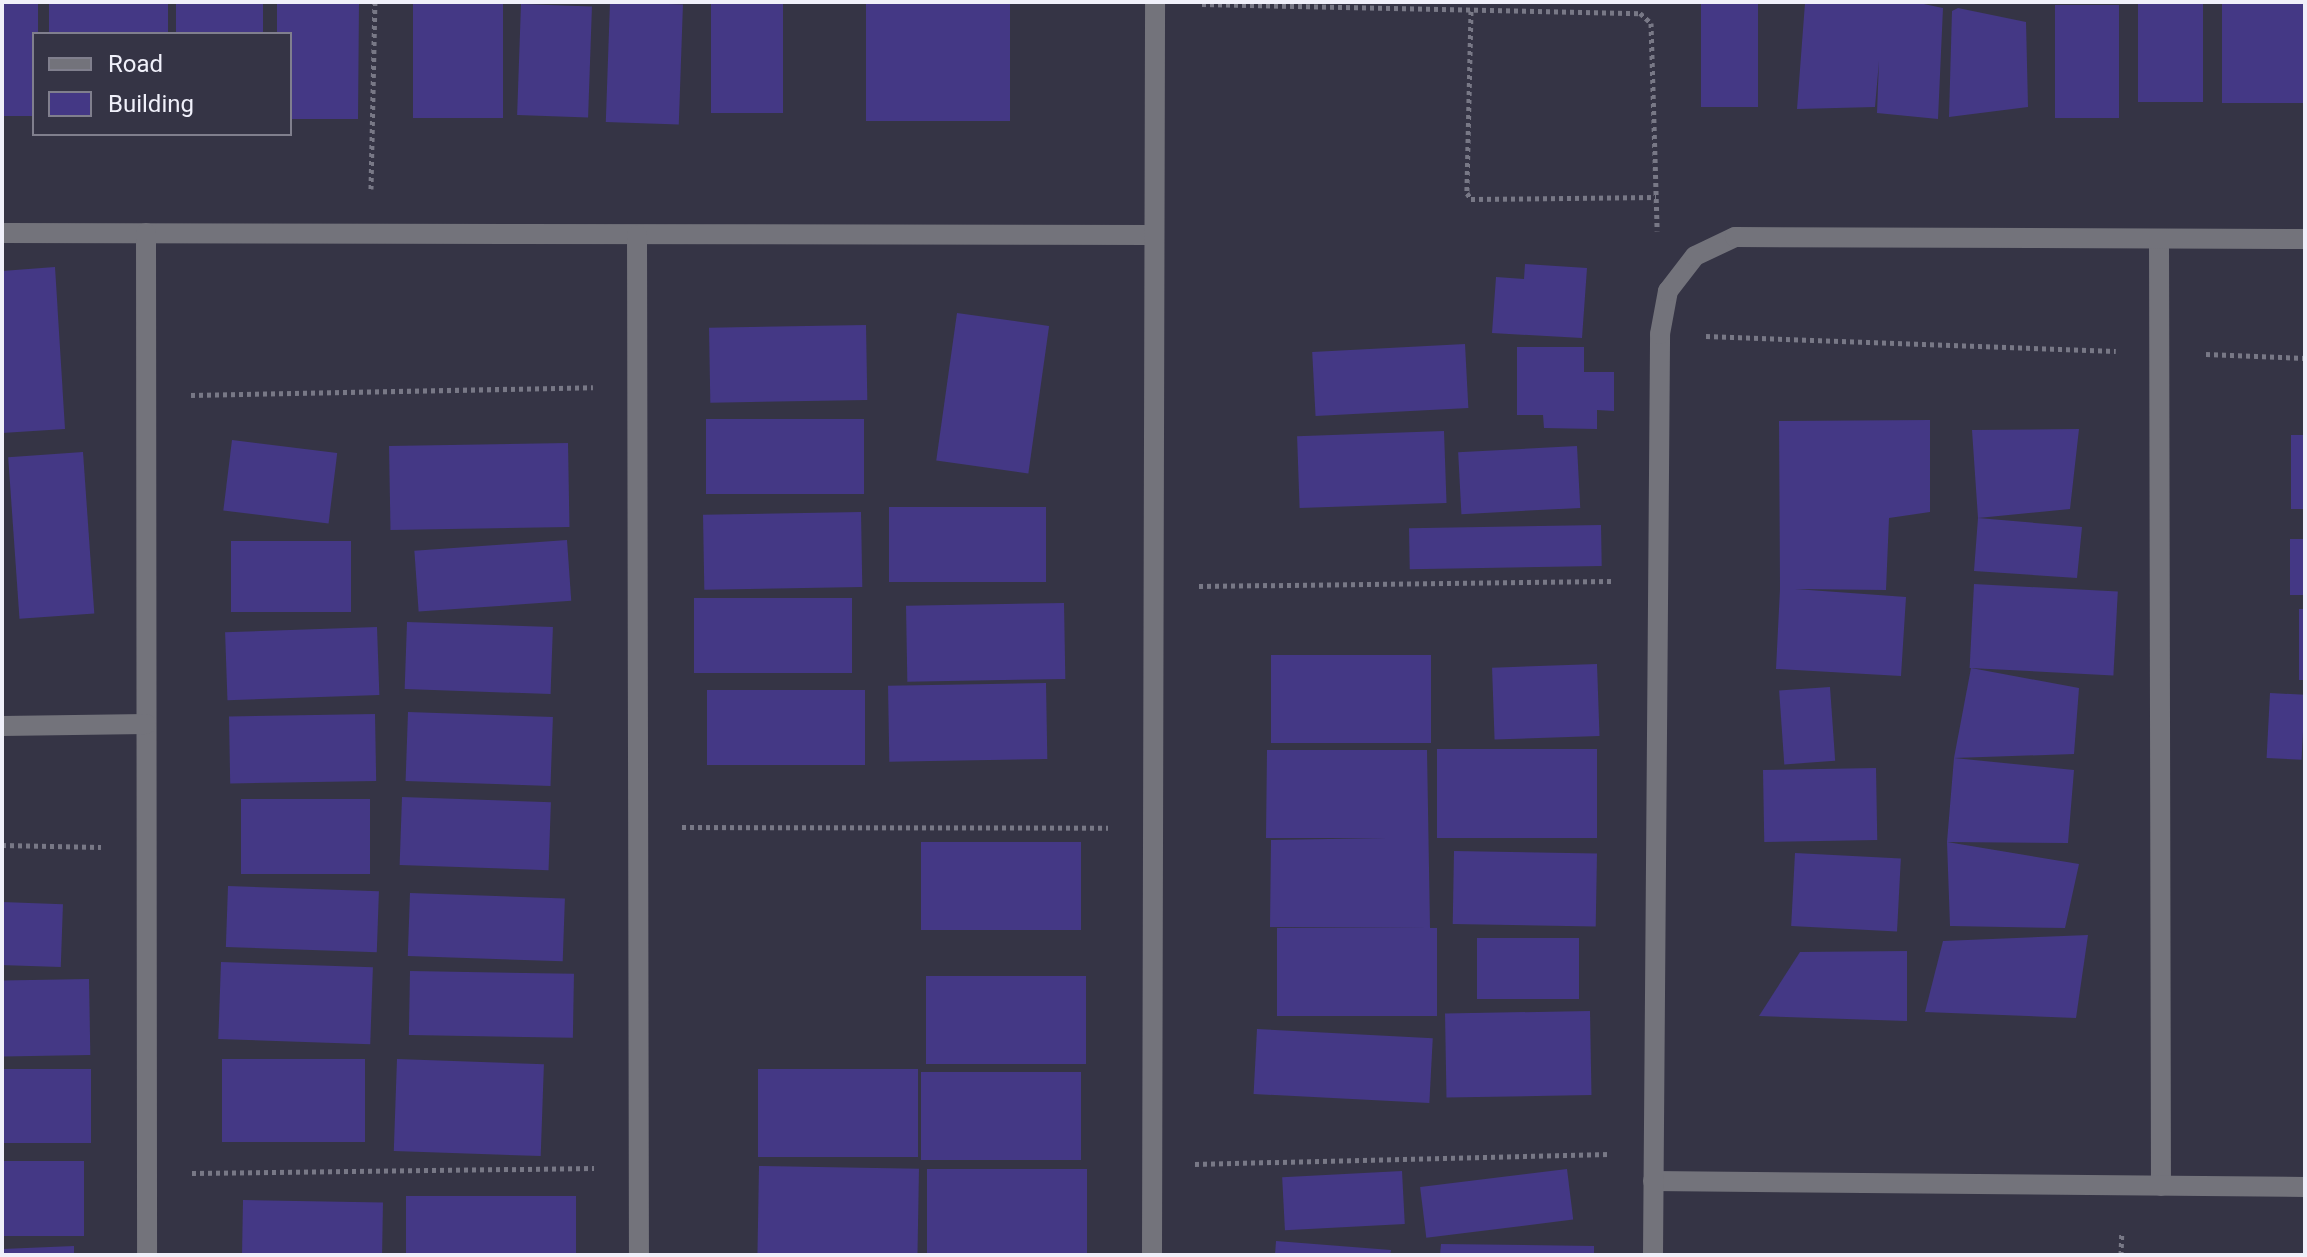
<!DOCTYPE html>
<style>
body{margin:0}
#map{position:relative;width:2307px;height:1257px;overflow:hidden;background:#353445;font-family:Roboto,sans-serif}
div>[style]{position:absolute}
.building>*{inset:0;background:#443885;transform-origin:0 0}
.path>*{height:5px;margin-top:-2.5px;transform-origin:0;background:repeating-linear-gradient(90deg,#787886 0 4px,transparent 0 8px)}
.minor>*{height:20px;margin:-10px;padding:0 10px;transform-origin:10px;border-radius:10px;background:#73737b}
span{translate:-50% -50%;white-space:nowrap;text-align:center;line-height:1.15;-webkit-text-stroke:8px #353445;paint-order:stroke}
.frame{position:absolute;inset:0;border:4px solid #f0f0fa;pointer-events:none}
.legend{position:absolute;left:32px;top:32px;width:260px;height:104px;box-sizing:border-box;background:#353445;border:2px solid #807f8d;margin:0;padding:10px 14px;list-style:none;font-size:24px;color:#f0f0fa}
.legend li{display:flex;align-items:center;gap:16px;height:40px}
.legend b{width:40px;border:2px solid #807f8d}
</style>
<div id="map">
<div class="building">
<div style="left:2px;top:2px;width:36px;height:114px"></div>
<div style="left:49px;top:2px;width:119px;height:32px"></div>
<div style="left:176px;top:2px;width:87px;height:32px"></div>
<div style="clip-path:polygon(277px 2px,359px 2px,358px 119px,290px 119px,290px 34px,277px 34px)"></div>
<div style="left:413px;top:2px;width:90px;height:116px"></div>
<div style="left:610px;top:2px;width:73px;height:120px;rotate:2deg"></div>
<div style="left:711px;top:2px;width:72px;height:111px"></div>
<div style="left:866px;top:2px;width:144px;height:119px"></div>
<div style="left:1701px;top:2px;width:57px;height:105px"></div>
<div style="clip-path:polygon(1914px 2px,1943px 8px,1938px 119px,1877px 113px,1879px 61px,1875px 107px,1797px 109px,1805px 3px)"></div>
<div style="left:2138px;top:2px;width:65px;height:100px"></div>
<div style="left:2222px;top:2px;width:83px;height:101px"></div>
<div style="left:521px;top:4px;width:71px;height:111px;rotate:2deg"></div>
<div style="left:2055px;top:5px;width:64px;height:113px"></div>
<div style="clip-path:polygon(1958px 8px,2026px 22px,2028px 107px,1949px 117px,1952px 11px)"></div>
<div style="clip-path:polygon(1525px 264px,1587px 268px,1582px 338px,1492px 333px,1496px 277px,1524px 279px)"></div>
<div style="clip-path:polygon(55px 267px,65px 429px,2px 433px,2px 271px)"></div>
<div style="left:957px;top:313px;width:93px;height:149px;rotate:8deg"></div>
<div style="left:866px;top:325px;width:75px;height:157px;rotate:89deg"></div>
<div style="left:1465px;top:344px;width:64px;height:153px;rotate:87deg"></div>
<div style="clip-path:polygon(1517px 347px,1584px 347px,1584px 372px,1614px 372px,1614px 411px,1597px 410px,1597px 429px,1544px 428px,1543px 415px,1517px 415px)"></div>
<div style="left:864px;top:419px;width:75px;height:158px;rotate:90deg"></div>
<div style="clip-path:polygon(1930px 420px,1930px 512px,1889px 518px,1886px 590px,1795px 589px,1906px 597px,1901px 676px,1776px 669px,1780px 589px,1779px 421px)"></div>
<div style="clip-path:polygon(2079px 429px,2070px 509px,1978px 518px,2082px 527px,2077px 578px,1974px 571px,1978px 518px,1972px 430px)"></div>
<div style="left:1444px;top:431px;width:72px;height:147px;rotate:88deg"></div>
<div style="left:2291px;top:435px;width:14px;height:74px"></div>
<div style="left:232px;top:440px;width:106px;height:71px;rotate:7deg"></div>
<div style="left:568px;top:443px;width:84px;height:179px;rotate:89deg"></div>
<div style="left:1577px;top:446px;width:62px;height:119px;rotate:87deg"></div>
<div style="left:83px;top:452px;width:162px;height:75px;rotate:86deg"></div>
<div style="left:1046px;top:507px;width:75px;height:157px;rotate:90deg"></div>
<div style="left:861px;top:512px;width:75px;height:158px;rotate:89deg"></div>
<div style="left:1601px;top:525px;width:41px;height:192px;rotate:89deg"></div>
<div style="left:2290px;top:539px;width:15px;height:56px"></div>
<div style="left:567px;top:540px;width:61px;height:153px;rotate:86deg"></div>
<div style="left:231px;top:541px;width:120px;height:71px"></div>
<div style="left:1974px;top:584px;width:144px;height:84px;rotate:3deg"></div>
<div style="left:852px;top:598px;width:75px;height:158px;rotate:90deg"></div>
<div style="left:1064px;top:603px;width:76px;height:158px;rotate:89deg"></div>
<div style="left:2299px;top:609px;width:6px;height:71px"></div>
<div style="left:407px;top:622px;width:146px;height:67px;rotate:2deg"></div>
<div style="left:377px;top:627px;width:68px;height:152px;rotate:88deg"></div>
<div style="left:1271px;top:655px;width:160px;height:88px"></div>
<div style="left:1597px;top:664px;width:72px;height:105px;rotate:88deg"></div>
<div style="clip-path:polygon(1971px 668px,2079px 688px,2074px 754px,1954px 758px)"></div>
<div style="left:1046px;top:683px;width:76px;height:158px;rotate:89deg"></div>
<div style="left:1830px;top:687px;width:74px;height:51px;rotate:86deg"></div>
<div style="left:865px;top:690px;width:75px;height:158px;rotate:90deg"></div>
<div style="left:2270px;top:693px;width:35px;height:65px;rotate:3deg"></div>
<div style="left:408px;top:712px;width:145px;height:69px;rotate:2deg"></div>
<div style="left:375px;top:714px;width:67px;height:146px;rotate:89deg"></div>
<div style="left:1437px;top:749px;width:160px;height:89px"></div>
<div style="clip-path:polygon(1267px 750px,1427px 750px,1430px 928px,1270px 927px,1271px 840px,1387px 838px,1266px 838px)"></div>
<div style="clip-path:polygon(1954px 758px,2074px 770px,2068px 843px,1947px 842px,2079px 864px,2065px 928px,1950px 926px,1947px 842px)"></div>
<div style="left:1876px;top:768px;width:72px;height:113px;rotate:89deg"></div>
<div style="left:402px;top:797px;width:149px;height:68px;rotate:2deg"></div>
<div style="left:370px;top:799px;width:75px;height:129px;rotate:90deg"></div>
<div style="left:921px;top:842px;width:160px;height:88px"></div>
<div style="left:1454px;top:851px;width:143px;height:73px;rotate:1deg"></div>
<div style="left:1795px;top:853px;width:106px;height:73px;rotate:3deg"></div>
<div style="left:228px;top:886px;width:151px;height:61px;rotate:2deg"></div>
<div style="left:410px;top:893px;width:155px;height:63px;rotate:2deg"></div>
<div style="left:2px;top:902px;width:61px;height:63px;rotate:2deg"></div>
<div style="left:1277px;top:928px;width:160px;height:88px"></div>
<div style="clip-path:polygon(2088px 935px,2076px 1018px,1925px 1012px,1943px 941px)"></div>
<div style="left:1477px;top:938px;width:102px;height:61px"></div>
<div style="clip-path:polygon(1907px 951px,1907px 1021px,1759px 1016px,1800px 952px)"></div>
<div style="left:221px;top:962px;width:152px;height:77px;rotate:2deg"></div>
<div style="left:410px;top:971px;width:164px;height:64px;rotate:1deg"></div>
<div style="left:926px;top:976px;width:160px;height:88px"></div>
<div style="left:89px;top:979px;width:76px;height:87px;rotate:89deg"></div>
<div style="left:1590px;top:1011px;width:84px;height:145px;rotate:89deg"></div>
<div style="left:1257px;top:1029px;width:176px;height:65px;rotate:3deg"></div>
<div style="left:222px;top:1059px;width:143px;height:83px"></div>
<div style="left:397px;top:1059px;width:147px;height:92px;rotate:2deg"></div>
<div style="left:91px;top:1069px;width:74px;height:89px;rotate:90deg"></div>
<div style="left:758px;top:1069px;width:160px;height:88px"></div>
<div style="left:921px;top:1072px;width:160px;height:88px"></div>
<div style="left:84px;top:1161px;width:75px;height:82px;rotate:90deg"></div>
<div style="left:759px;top:1166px;width:160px;height:89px;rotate:1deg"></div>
<div style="left:927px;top:1169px;width:160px;height:86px"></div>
<div style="left:1567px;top:1169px;width:51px;height:148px;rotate:83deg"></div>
<div style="left:1402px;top:1171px;width:53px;height:120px;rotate:87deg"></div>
<div style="left:576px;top:1196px;width:59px;height:170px;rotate:90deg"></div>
<div style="left:243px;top:1200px;width:140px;height:55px;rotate:1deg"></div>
<div style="clip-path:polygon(1276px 1241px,1391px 1250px,1390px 1255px,1275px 1255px)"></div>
<div style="clip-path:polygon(1441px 1244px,1594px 1246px,1594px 1255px,1440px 1255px)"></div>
<div style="clip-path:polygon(74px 1246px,74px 1255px,2px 1255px,2px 1249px)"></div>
</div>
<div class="path">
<div style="left:1202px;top:4px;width:438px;rotate:1.2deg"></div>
<div style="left:1640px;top:13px;width:15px;rotate:42deg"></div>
<div style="left:1651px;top:23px;width:208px;rotate:88.3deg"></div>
<div style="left:1471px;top:11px;width:182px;rotate:91.3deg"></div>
<div style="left:1467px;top:193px;width:7px;rotate:56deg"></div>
<div style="left:1471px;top:199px;width:185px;rotate:-0.6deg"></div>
<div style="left:371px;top:189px;width:187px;rotate:-88.8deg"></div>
<div style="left:1706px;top:336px;width:410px;rotate:2.1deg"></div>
<div style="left:2206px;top:354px;width:99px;rotate:2.3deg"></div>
<div style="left:191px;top:395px;width:402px;rotate:-1.1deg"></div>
<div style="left:1199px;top:586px;width:414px;rotate:-0.7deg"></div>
<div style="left:682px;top:827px;width:426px;rotate:0.1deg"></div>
<div style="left:2px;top:845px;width:99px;rotate:1.2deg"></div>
<div style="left:1195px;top:1164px;width:414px;rotate:-1.4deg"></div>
<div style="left:192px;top:1173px;width:402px;rotate:-0.7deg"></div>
<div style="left:2121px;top:1255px;width:23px;rotate:-88deg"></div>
</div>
<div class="minor">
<div style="left:2px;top:233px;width:1152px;rotate:0.1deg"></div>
<div style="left:146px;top:233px;width:1022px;rotate:89.94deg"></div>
<div style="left:637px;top:235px;width:1020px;rotate:89.89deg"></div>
<div style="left:2159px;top:239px;width:947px;rotate:89.88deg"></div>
<div style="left:2px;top:726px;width:144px;rotate:-0.8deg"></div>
<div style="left:1653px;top:1181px;width:652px;rotate:0.53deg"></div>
<div style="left:1152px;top:1255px;width:1253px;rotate:-89.86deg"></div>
<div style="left:1653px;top:1255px;width:921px;rotate:-89.56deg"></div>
<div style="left:1660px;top:334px;width:44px;rotate:-79.5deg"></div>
<div style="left:1668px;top:291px;width:44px;rotate:-52.4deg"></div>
<div style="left:1695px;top:256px;width:44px;rotate:-25.4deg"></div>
<div style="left:1735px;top:237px;width:570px;rotate:0.2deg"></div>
</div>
<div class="frame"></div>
<ul class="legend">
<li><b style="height:10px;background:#73737b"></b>Road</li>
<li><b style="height:22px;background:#443885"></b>Building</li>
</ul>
</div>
